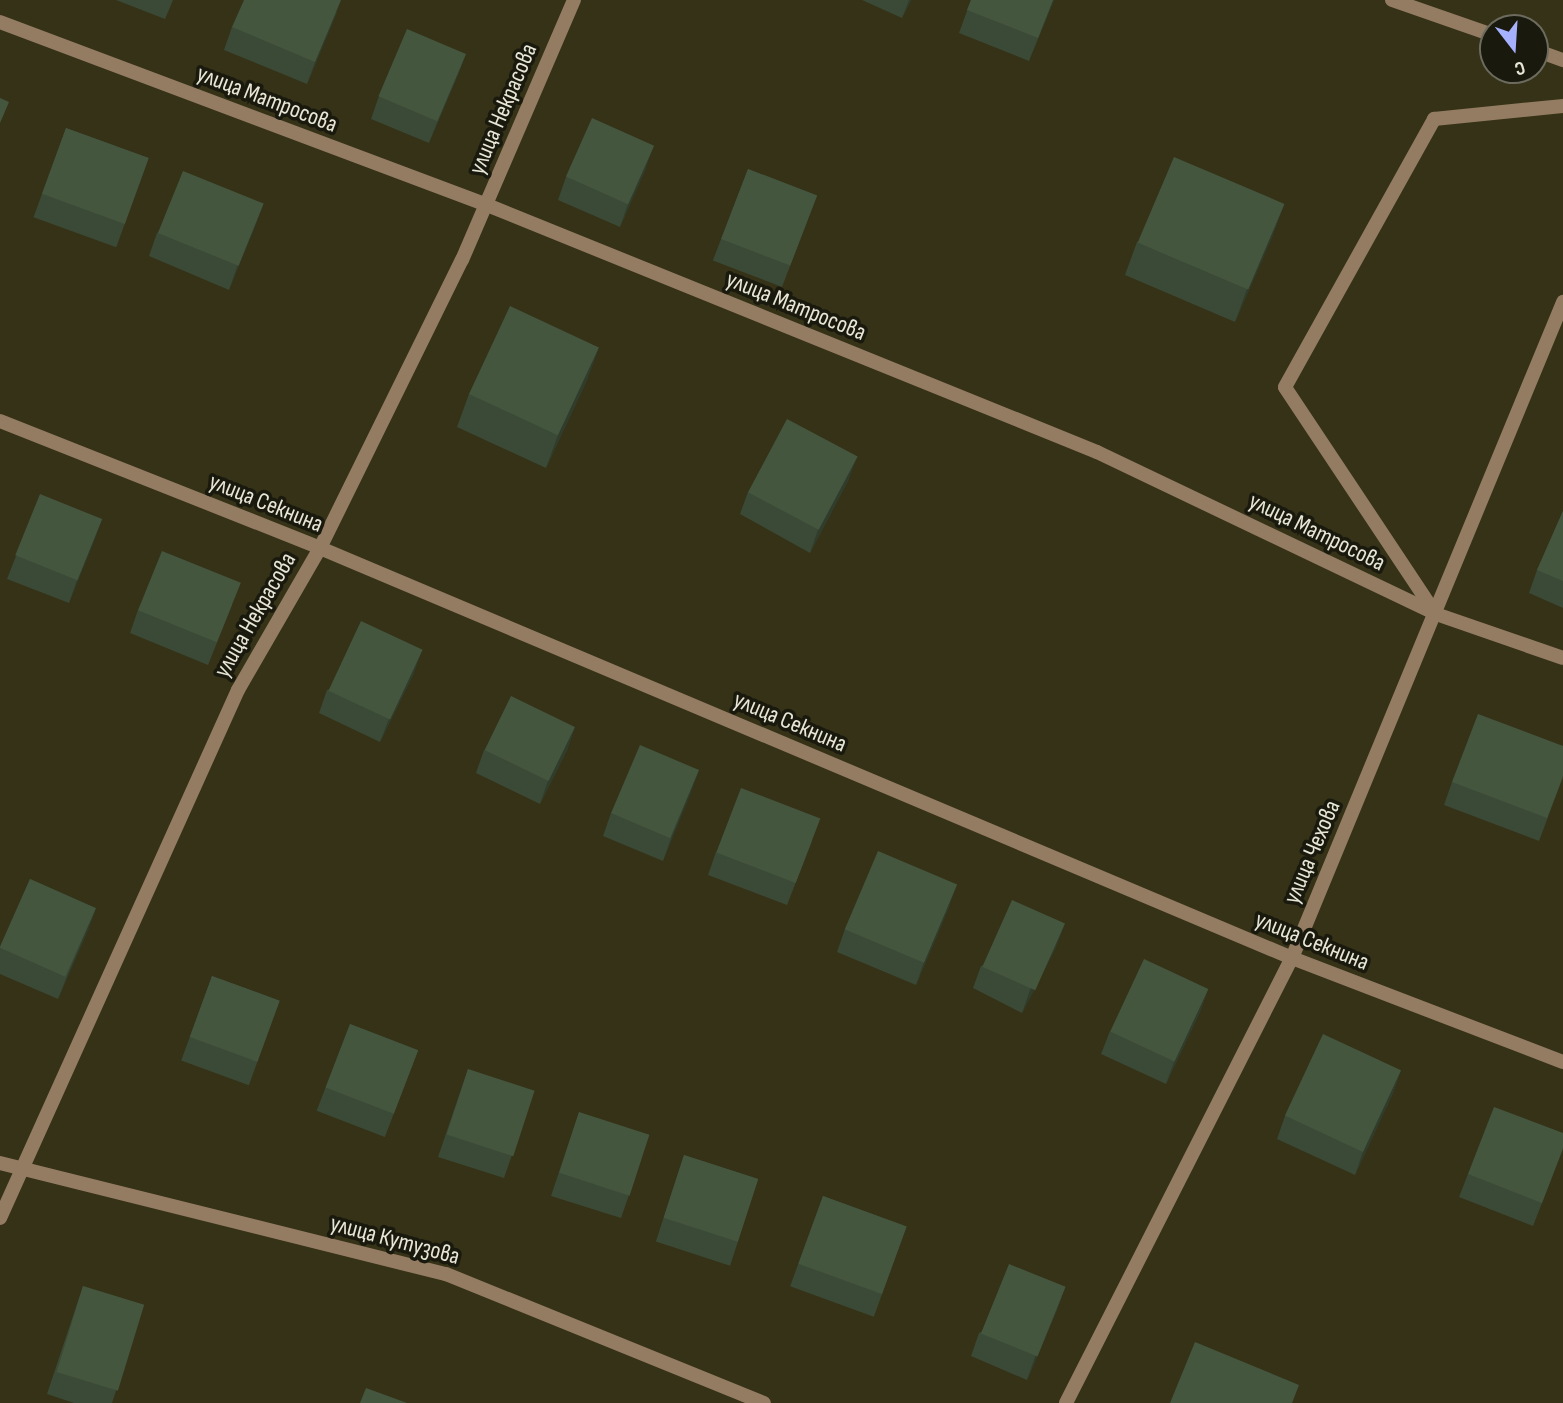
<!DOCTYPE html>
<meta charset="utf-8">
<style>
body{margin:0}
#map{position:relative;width:1563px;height:1403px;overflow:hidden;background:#353217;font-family:"Sofia Sans Condensed",sans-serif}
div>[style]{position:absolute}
.street>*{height:14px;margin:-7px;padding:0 7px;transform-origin:7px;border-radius:7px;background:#947c63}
.wall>*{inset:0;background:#3b4a36;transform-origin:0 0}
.shaded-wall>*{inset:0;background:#303c2c}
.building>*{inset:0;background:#45563f;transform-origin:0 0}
span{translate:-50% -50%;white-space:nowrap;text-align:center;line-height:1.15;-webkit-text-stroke:7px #1a190e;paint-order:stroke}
.street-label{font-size:24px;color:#e8e7d7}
.north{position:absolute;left:1479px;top:14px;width:70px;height:70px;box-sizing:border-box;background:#1a190e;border:2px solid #6c6b5e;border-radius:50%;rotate:163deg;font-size:19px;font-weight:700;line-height:28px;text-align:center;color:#e8e7d7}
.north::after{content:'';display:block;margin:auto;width:24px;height:32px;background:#a5b1fc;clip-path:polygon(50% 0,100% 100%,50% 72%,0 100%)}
</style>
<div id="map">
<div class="street">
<div style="left:1392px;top:0;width:107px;rotate:19.1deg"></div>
<div style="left:0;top:22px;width:520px;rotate:20.59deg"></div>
<div style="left:487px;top:205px;width:658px;rotate:22.04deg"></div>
<div style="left:1097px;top:452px;width:376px;rotate:25.5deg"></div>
<div style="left:1436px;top:614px;width:134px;rotate:19.1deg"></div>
<div style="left:1535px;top:50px;width:30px;rotate:20deg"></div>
<div style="left:0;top:421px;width:344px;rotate:21.6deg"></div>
<div style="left:320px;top:548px;width:1055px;rotate:22.87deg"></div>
<div style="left:1292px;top:958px;width:290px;rotate:21deg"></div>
<div style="left:1435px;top:613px;width:271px;rotate:-123.6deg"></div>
<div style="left:1285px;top:387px;width:307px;rotate:-60.9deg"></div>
<div style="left:1434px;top:119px;width:130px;rotate:-5.8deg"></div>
<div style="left:0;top:1163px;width:460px;rotate:14deg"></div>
<div style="left:446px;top:1274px;width:343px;rotate:22.1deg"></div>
<div style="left:0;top:1218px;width:579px;rotate:-65.74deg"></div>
<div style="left:238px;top:690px;width:164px;rotate:-60deg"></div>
<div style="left:320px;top:548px;width:321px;rotate:-63.8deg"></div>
<div style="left:462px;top:260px;width:283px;rotate:-66.7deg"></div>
<div style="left:1066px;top:1403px;width:499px;rotate:-63.1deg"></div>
<div style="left:1292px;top:958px;width:710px;rotate:-67.55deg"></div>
</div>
<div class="wall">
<div style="clip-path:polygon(116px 0,173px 0,165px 19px)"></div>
<div style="clip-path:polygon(862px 0,911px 0,902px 18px)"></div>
<div style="clip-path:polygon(971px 0,1054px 0,1029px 61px,959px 33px)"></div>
<div style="clip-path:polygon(337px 12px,307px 84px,224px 50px,232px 27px)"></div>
<div style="clip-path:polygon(466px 54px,457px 77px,429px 143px,371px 119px,379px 96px)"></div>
<div style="left:66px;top:128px;width:88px;height:95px;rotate:20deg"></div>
<div style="clip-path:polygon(646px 168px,620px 227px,558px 200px,566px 177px)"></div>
<div style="left:748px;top:169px;width:74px;height:98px;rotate:21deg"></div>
<div style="clip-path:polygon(263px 204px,229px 290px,149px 256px,157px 233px)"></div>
<div style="clip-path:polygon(1284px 204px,1272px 237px,1235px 322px,1125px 275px,1137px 242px)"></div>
<div style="clip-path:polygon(599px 347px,587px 380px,546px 468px,457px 427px,469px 394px)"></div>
<div style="clip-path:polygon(849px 479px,810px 553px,740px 514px,748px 492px)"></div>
<div style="clip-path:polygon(1563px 511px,1563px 608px,1529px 593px,1537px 570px)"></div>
<div style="clip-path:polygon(102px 519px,69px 603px,7px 579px,16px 556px)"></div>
<div style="clip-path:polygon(232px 605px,208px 665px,130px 633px,138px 610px)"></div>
<div style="clip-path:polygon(414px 673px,380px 742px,319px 713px,327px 690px)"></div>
<div style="clip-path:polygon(575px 727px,567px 750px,540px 804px,476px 773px,484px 750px)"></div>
<div style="clip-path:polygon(699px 770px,663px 861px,603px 836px,611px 813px)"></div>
<div style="clip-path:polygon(1563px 777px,1539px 841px,1444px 805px,1452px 782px)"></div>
<div style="clip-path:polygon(812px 841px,787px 905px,708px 875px,716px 852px)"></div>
<div style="clip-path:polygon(30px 879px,96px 908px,88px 930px,58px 999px,0 974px,0 949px)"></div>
<div style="clip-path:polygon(949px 907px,916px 985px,837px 952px,845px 929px)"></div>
<div style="clip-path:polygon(1056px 947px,1022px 1013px,973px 988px,981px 966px)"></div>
<div style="left:212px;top:976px;width:72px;height:90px;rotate:20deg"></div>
<div style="clip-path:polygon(1208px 989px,1200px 1012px,1166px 1084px,1101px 1054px,1110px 1031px)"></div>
<div style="left:350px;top:1024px;width:73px;height:93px;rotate:21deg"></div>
<div style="clip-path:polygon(468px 1069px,512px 1155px,504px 1178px,438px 1157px)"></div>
<div style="clip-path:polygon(1401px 1070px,1393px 1093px,1355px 1175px,1277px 1139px,1285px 1116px)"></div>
<div style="clip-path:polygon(579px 1112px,629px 1195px,621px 1218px,551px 1196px)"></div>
<div style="clip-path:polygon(1563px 1149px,1533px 1226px,1459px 1197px,1468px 1174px)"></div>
<div style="left:684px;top:1155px;width:78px;height:91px;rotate:18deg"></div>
<div style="left:823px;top:1196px;width:89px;height:96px;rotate:20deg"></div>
<div style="clip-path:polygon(83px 1286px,116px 1391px,112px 1403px,74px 1403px,47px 1394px)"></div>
<div style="clip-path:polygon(1065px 1287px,1057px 1310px,1027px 1380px,971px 1356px,979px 1333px)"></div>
</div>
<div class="shaded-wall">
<div style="clip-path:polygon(341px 0,337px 12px,307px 84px,315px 62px)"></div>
<div style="clip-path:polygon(909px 0,911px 0,902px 18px)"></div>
<div style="clip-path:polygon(1053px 0,1054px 0,1029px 61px,1038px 38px)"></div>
<div style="clip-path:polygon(466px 54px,457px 77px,429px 143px,438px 120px)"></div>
<div style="clip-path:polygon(654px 145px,646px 168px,620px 227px,628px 204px)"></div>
<div style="clip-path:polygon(263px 204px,255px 227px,229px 290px,237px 267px)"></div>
<div style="clip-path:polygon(1284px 204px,1272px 237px,1235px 322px,1247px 289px)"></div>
<div style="clip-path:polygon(599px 347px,587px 380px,546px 468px,558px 435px)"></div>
<div style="clip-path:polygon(857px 457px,849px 479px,810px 553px,818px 530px)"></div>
<div style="clip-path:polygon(102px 519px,94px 542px,69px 603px,77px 580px)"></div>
<div style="clip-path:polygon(422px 650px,414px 673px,380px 742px,389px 719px)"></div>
<div style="clip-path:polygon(575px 727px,567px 750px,540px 804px,548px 781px)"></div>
<div style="clip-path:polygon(699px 770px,691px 793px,663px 861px,671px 838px)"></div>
<div style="clip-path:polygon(957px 884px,949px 907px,916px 985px,924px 962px)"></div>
<div style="clip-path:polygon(96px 908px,88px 930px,58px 999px,67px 976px)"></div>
<div style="clip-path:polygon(1065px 924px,1056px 947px,1022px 1013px,1030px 990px)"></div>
<div style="clip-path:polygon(1208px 989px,1200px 1012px,1166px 1084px,1174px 1062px)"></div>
<div style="clip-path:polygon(1401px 1070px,1393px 1093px,1355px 1175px,1363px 1152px)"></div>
<div style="clip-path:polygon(1065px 1287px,1057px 1310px,1027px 1380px,1035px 1357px)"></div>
</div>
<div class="building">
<div style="clip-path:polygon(244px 0,341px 0,315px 62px,232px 27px)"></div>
<div style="clip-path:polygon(971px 0,1053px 0,1038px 38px,967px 10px)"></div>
<div style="left:407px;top:29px;width:64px;height:73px;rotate:23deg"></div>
<div style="clip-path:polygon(0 98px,9px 102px,0 123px)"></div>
<div style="left:592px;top:118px;width:68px;height:64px;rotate:24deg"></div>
<div style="left:66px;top:128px;width:88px;height:70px;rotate:20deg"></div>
<div style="left:1174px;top:157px;width:120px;height:93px;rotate:23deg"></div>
<div style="left:748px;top:169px;width:74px;height:75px;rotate:21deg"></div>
<div style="left:183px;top:171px;width:87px;height:67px;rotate:22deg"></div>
<div style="left:510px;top:306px;width:98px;height:97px;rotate:25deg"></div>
<div style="left:787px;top:419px;width:80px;height:83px;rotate:28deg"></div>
<div style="left:40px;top:494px;width:67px;height:66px;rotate:22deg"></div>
<div style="clip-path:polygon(1563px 511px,1563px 581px,1537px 570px)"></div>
<div style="left:162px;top:551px;width:85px;height:64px;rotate:22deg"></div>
<div style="left:361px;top:621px;width:68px;height:77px;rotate:25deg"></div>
<div style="left:511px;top:696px;width:71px;height:60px;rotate:26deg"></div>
<div style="clip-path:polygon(1478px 714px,1563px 746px,1563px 776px,1547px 818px,1452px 782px)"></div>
<div style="left:640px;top:745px;width:64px;height:74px;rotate:23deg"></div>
<div style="left:741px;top:788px;width:85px;height:69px;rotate:21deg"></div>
<div style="left:878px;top:851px;width:86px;height:85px;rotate:23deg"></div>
<div style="left:30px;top:879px;width:72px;height:75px;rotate:24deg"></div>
<div style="left:1012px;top:900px;width:58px;height:73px;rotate:24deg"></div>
<div style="left:1144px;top:959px;width:71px;height:80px;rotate:25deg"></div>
<div style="left:212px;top:976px;width:72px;height:65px;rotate:20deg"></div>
<div style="left:350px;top:1024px;width:73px;height:68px;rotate:21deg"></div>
<div style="left:1323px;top:1034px;width:86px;height:90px;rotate:25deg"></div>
<div style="left:468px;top:1069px;width:70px;height:69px;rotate:18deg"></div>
<div style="clip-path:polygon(1494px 1107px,1563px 1133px,1563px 1148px,1542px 1203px,1468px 1174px)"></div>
<div style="left:579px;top:1112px;width:74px;height:64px;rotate:18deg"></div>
<div style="left:684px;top:1155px;width:78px;height:66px;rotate:18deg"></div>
<div style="left:823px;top:1196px;width:89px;height:72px;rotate:20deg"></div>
<div style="left:1009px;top:1264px;width:61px;height:75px;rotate:22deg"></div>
<div style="left:83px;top:1286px;width:64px;height:90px;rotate:17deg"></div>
<div style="clip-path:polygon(1195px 1342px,1299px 1385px,1292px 1403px,1170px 1403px)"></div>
<div style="clip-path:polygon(366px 1388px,407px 1403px,360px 1403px)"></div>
</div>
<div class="street-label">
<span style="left:267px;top:99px;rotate:21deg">улица Матросова</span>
<span style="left:503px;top:109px;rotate:-67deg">улица Некрасова</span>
<span style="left:796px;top:306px;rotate:22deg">улица Матросова</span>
<span style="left:266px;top:503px;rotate:22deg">улица Секнина</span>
<span style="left:1317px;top:532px;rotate:26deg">улица Матросова</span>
<span style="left:255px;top:615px;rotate:-60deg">улица Некрасова</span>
<span style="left:790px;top:722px;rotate:23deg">улица Секнина</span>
<span style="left:1312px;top:852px;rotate:-67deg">улица Чехова</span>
<span style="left:1312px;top:941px;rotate:22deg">улица Секнина</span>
<span style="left:395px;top:1240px;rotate:15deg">улица Кутузова</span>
</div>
<div class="north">С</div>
</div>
